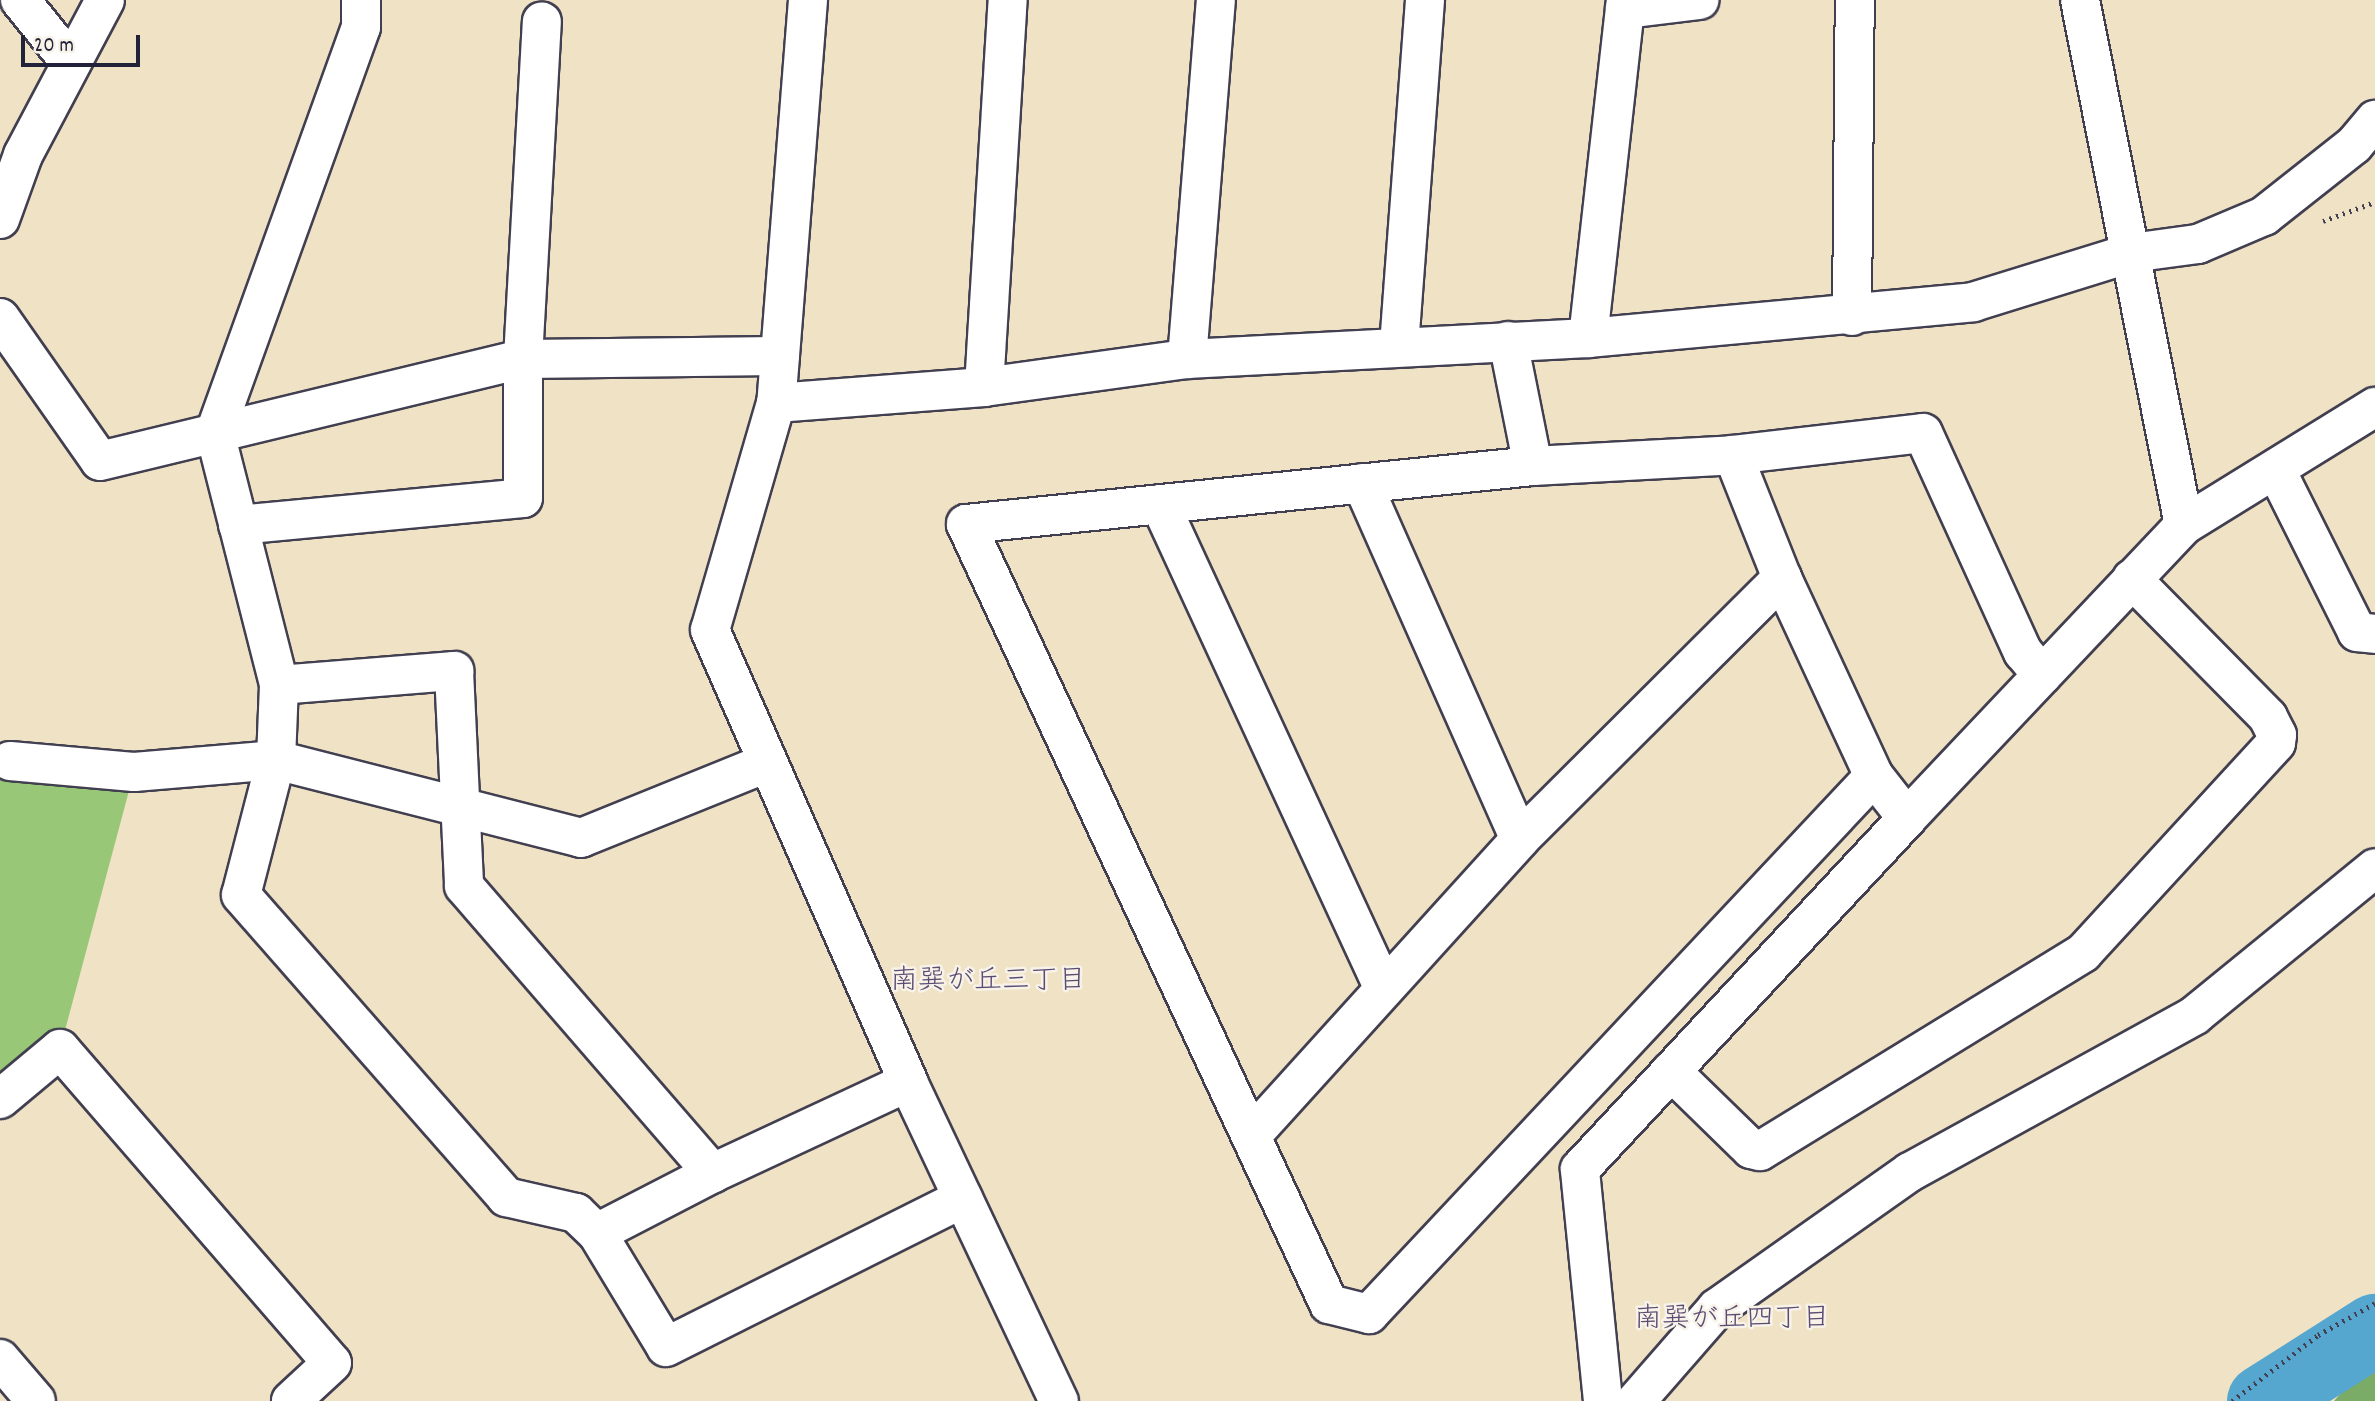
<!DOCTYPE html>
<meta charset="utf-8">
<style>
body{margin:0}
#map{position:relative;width:2375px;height:1401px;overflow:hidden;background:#f0e2c5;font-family:Dekko,"Klee One",sans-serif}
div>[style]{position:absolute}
.green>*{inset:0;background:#98c877}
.forest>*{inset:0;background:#7aac68}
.river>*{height:72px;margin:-36px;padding:0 36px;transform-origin:36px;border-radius:36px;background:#55a7d0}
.path>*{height:4.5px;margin-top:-2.25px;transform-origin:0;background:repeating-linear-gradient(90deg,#413f50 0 2px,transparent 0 7px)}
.roads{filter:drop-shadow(2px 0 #413f50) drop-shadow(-2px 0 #413f50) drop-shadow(0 2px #413f50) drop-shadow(0 -2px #413f50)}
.minor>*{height:38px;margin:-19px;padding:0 19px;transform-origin:19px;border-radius:19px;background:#fff}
span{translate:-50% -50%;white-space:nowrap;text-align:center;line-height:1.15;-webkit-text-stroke:5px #f7f3e8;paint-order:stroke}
.neighbourhood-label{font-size:28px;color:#5c4c73}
.scale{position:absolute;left:21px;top:35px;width:119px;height:32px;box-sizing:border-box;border:4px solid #22223b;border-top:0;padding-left:9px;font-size:21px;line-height:24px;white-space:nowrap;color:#22223b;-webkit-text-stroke:5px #f7f3e8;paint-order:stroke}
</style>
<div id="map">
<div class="green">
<div style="clip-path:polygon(0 769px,134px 772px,60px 1049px,0 1099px)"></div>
</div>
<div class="forest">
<div style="clip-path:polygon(2375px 1354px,2375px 1401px,2334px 1401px)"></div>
</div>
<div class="river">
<div style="left:2263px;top:1401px;width:133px;rotate:-32.4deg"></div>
</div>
<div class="path">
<div style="left:2323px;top:221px;width:55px;rotate:-20.1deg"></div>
<div style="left:2232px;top:1401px;width:108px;rotate:-37.5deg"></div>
<div style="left:2318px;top:1335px;width:65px;rotate:-29.3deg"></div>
</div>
<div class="roads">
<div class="minor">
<div style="left:20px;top:0;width:81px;rotate:51deg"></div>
<div style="left:361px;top:0;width:27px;rotate:90deg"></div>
<div style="left:361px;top:27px;width:431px;rotate:109.8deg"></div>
<div style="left:215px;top:433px;width:260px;rotate:75.7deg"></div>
<div style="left:279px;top:685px;width:75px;rotate:92.3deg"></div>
<div style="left:276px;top:760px;width:315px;rotate:14.3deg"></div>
<div style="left:581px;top:838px;width:201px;rotate:-22deg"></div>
<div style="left:808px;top:0;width:404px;rotate:94.5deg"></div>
<div style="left:776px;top:403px;width:236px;rotate:106.2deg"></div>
<div style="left:710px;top:630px;width:493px;rotate:66.3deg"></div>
<div style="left:908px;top:1082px;width:353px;rotate:64.7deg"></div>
<div style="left:2080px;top:0;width:535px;rotate:78.8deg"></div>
<div style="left:1625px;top:9px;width:75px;rotate:-6.9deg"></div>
<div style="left:0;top:219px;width:68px;rotate:-70.2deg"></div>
<div style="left:23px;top:155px;width:175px;rotate:-62.1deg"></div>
<div style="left:1852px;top:316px;width:316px;rotate:-89.5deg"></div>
<div style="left:0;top:318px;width:174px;rotate:55deg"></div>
<div style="left:100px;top:461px;width:435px;rotate:-13.6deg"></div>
<div style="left:523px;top:359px;width:257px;rotate:-0.7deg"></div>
<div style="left:1588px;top:338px;width:340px;rotate:-83.6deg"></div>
<div style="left:1508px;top:341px;width:127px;rotate:78.7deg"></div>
<div style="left:1399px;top:346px;width:347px;rotate:-85.7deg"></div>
<div style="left:1187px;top:359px;width:360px;rotate:-85.4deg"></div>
<div style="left:984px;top:387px;width:388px;rotate:-86.5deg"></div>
<div style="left:776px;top:403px;width:209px;rotate:-4.4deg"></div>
<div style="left:984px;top:387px;width:205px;rotate:-7.9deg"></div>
<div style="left:1187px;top:359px;width:402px;rotate:-3deg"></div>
<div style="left:1588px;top:338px;width:387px;rotate:-5.3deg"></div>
<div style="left:1973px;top:302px;width:165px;rotate:-17.2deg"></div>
<div style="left:2131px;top:253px;width:68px;rotate:-7.7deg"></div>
<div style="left:2198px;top:244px;width:72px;rotate:-23deg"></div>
<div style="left:2264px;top:216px;width:115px;rotate:-38.3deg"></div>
<div style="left:2354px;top:145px;width:33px;rotate:-50deg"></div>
<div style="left:1733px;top:455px;width:191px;rotate:-6.6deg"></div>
<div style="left:1923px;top:433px;width:241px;rotate:65.5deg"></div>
<div style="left:2023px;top:652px;width:30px;rotate:50deg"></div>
<div style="left:2276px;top:470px;width:181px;rotate:63.4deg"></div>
<div style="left:2357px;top:632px;width:18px;rotate:6deg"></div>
<div style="left:1362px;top:483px;width:389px;rotate:66.1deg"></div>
<div style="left:1160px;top:504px;width:534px;rotate:65.21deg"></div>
<div style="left:238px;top:525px;width:286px;rotate:-5.4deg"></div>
<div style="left:523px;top:498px;width:139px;rotate:-90deg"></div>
<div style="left:523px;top:359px;width:338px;rotate:-86.8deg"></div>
<div style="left:279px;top:685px;width:176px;rotate:-4.6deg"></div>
<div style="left:454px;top:671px;width:215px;rotate:87.3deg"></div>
<div style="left:464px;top:886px;width:380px;rotate:49.1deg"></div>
<div style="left:713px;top:1173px;width:215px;rotate:-25deg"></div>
<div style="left:10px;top:761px;width:124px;rotate:5.1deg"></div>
<div style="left:134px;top:772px;width:143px;rotate:-4.8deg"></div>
<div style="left:276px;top:760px;width:139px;rotate:104.5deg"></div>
<div style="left:241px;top:895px;width:402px;rotate:48.7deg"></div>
<div style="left:506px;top:1197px;width:72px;rotate:12.9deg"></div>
<div style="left:576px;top:1213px;width:29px;rotate:44deg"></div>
<div style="left:597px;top:1233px;width:131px;rotate:-27.3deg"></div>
<div style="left:1874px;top:776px;width:738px;rotate:133.19deg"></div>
<div style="left:1369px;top:1314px;width:41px;rotate:-166deg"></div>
<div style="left:1329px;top:1304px;width:860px;rotate:-114.96deg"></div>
<div style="left:966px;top:524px;width:570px;rotate:-5.84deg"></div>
<div style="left:1533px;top:466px;width:200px;rotate:-3.1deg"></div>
<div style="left:1733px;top:455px;width:132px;rotate:68.3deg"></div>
<div style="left:1782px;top:578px;width:218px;rotate:65.1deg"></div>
<div style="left:1874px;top:776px;width:53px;rotate:51.8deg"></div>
<div style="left:1907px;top:818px;width:403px;rotate:-46.6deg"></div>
<div style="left:2184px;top:525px;width:225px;rotate:-31.7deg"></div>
<div style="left:1671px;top:1071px;width:112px;rotate:44.3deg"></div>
<div style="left:1751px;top:1149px;width:9px;rotate:13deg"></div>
<div style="left:1760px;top:1151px;width:379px;rotate:-31.5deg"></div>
<div style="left:2083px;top:953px;width:285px;rotate:-47.4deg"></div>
<div style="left:2276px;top:743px;width:8px;rotate:-83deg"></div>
<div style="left:2277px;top:735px;width:20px;rotate:-117deg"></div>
<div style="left:2268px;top:717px;width:194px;rotate:-134.6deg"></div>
<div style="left:0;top:1099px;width:78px;rotate:-39.8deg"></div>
<div style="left:60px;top:1049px;width:415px;rotate:49.1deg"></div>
<div style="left:332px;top:1363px;width:56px;rotate:137.2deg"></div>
<div style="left:1252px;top:1135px;width:399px;rotate:-47.8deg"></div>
<div style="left:1520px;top:839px;width:370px;rotate:-44.9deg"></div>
<div style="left:597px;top:1233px;width:133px;rotate:58.8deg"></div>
<div style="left:666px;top:1347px;width:332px;rotate:-26.6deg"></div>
<div style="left:0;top:1359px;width:55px;rotate:49.4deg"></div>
<div style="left:1603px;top:1401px;width:233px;rotate:-95.7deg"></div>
<div style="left:1580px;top:1169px;width:480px;rotate:-47deg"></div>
<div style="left:1636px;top:1401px;width:123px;rotate:-48.9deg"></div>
<div style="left:1717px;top:1308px;width:236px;rotate:-35.2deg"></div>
<div style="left:1910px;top:1172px;width:325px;rotate:-28.8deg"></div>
<div style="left:2195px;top:1015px;width:232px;rotate:-39.2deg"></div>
</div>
</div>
<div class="neighbourhood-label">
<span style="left:988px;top:983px">南巽が丘三丁目</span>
<span style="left:1732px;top:1321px">南巽が丘四丁目</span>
</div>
<div class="scale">20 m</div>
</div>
